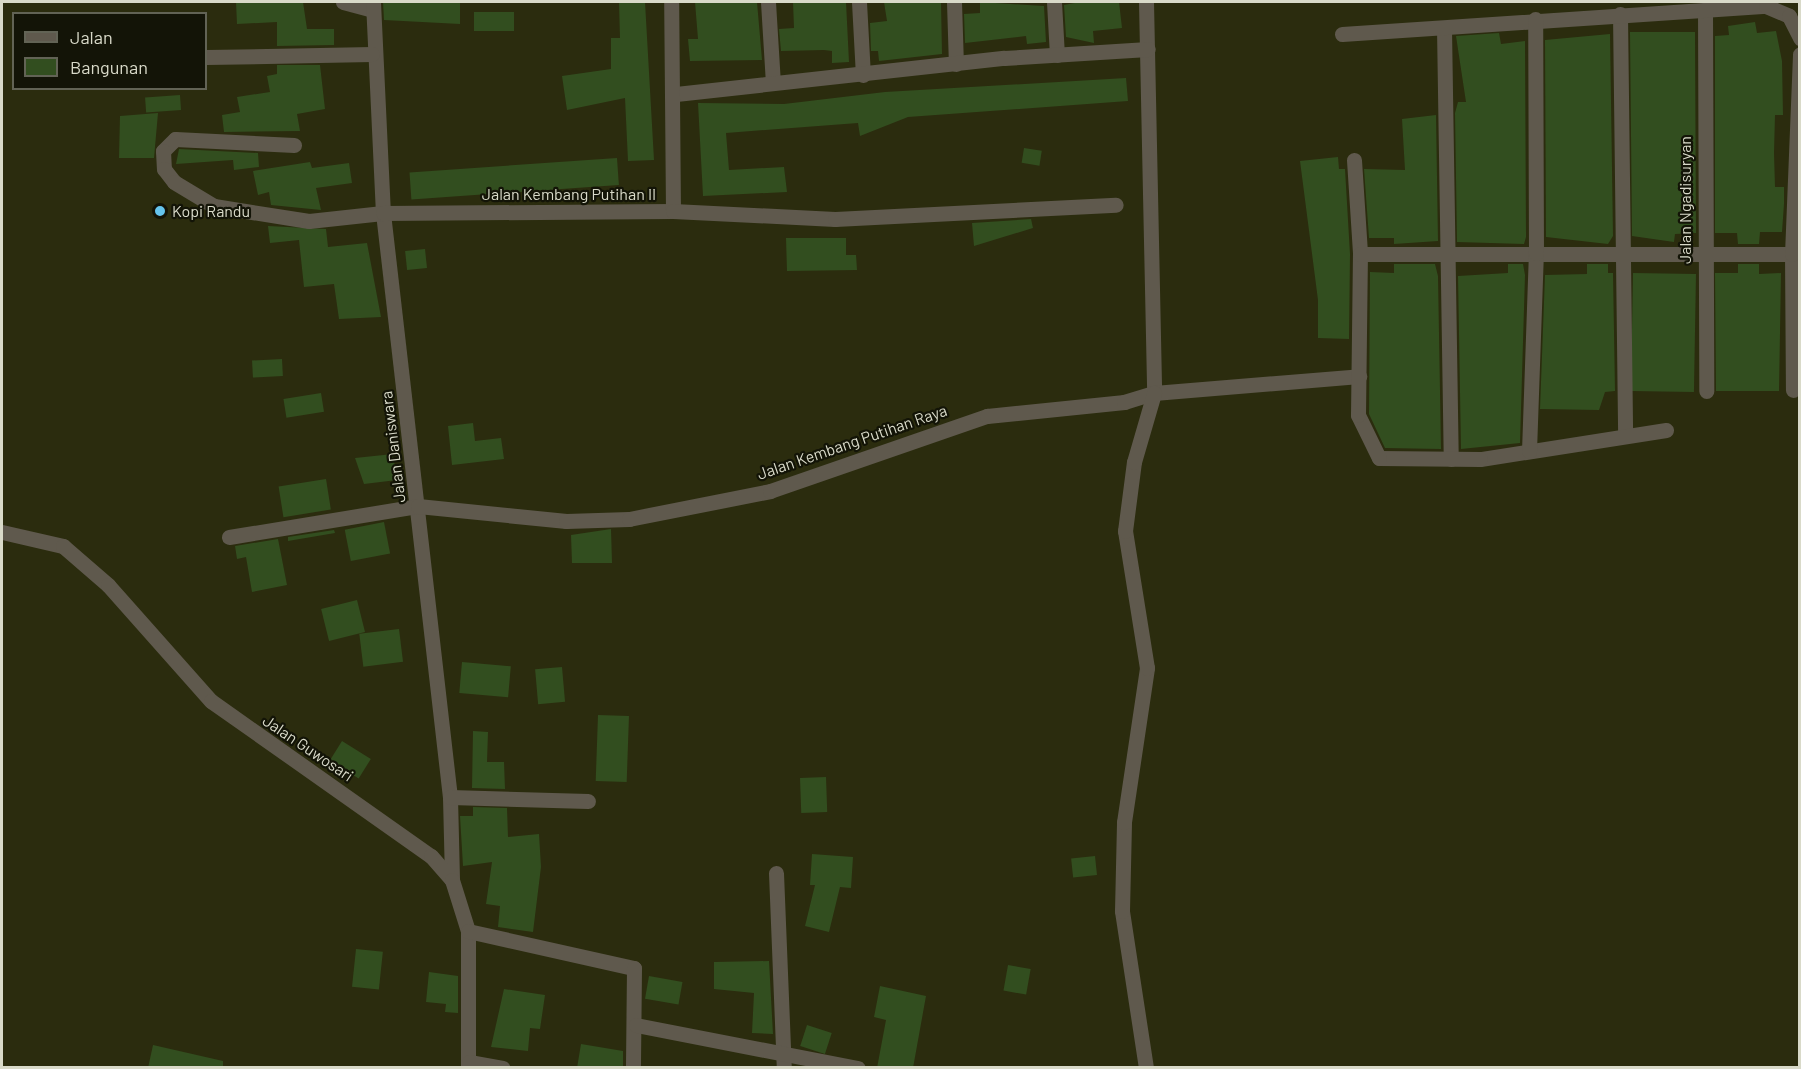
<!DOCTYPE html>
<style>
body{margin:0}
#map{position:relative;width:1801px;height:1069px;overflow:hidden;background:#2b2c0e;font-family:Barlow,sans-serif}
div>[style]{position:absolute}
.building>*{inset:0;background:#324e1f;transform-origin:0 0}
.minor>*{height:15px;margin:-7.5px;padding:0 7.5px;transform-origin:7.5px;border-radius:7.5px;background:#5f594d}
.dots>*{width:16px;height:16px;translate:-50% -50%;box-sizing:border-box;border:3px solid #131407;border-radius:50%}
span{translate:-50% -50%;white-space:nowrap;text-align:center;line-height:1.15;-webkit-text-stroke:4.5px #131407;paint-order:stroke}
.street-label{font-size:16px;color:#d9dac9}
.poi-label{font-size:16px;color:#d9dac9}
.left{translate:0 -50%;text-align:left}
.frame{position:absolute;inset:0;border:3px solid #d9dac9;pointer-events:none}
.legend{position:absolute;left:12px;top:12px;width:195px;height:78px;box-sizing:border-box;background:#131407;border:2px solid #626355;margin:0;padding:8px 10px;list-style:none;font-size:18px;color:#d9dac9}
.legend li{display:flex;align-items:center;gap:12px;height:30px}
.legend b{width:30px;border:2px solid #626355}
</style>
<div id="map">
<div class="building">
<div style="clip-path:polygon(236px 2px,303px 2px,307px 29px,334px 29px,334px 45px,277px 46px,277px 22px,237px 24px)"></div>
<div style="clip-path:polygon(383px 2px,460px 3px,460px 24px,384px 20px)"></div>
<div style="clip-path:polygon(619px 2px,645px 2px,654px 160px,628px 161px,625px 98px,567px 110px,562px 76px,611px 69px,611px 38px,620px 38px)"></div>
<div style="clip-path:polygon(695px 2px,757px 2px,762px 60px,690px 61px,688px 39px,698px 39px)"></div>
<div style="clip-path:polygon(793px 2px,846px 2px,849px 62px,832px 63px,832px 51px,824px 50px,781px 51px,779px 29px,794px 28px)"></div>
<div style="clip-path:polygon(884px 2px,941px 2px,942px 54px,879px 61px,878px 51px,871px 51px,870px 23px,887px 21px)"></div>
<div style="clip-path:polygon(980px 2px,1044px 6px,1046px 42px,1027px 44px,1026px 36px,965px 43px,964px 14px,980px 13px)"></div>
<div style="clip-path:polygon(1080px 2px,1119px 2px,1122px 28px,1093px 31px,1094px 43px,1066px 37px,1064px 5px)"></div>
<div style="left:474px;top:12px;width:40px;height:19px"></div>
<div style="clip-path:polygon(1755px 22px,1757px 33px,1776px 31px,1782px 61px,1783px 115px,1775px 115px,1774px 153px,1775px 187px,1784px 187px,1784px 204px,1782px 232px,1760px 232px,1759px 244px,1738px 244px,1737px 233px,1715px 233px,1715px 36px,1729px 35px,1728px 26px)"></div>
<div style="clip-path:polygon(1630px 32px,1695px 32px,1696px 233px,1675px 234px,1674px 242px,1632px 236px)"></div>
<div style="clip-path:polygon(1499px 33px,1501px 44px,1525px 41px,1526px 237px,1524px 244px,1457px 242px,1455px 113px,1458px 102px,1466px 102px,1456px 36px)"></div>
<div style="clip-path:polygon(1610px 34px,1613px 236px,1608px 244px,1546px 237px,1545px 40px)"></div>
<div style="clip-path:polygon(277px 65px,320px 65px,325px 109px,297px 114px,300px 131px,224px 132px,222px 115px,240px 112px,237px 97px,270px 92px,267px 76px,277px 74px)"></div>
<div style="clip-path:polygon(1126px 78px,1128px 101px,908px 117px,860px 136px,858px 123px,726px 133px,729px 170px,784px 167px,787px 192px,703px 196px,698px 103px,784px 104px,885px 92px)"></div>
<div style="left:180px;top:95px;width:15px;height:35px;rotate:86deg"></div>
<div style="clip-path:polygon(158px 113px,154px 158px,119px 158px,120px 116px)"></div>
<div style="clip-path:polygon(1436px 115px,1438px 241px,1394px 244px,1394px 238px,1369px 238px,1364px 169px,1405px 170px,1402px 119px)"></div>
<div style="left:1024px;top:148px;width:18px;height:15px;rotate:9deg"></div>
<div style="clip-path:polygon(179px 149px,258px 153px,259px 167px,234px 170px,233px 160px,176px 164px)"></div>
<div style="clip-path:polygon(1338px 157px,1339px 169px,1345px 169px,1350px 254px,1349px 339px,1318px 338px,1318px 300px,1300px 161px)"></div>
<div style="left:617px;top:158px;width:27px;height:208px;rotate:86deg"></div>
<div style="clip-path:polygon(310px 162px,312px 168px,349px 163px,352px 183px,316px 188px,321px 210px,271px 205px,269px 192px,258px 195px,253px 171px)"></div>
<div style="clip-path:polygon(1031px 219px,1033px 228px,974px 246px,972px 223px)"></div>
<div style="clip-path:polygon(268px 226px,326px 229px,328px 247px,367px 243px,381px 317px,339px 319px,334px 284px,304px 287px,299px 240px,270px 243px)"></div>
<div style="clip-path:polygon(786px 238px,846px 238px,846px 255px,856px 255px,857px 270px,787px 271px)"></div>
<div style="left:425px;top:249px;width:19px;height:20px;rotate:84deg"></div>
<div style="clip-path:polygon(1394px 264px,1435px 264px,1438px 276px,1441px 449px,1385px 448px,1369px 414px,1370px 272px,1394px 273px)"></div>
<div style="clip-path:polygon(1508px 264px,1523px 264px,1525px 275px,1520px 443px,1461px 449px,1458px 276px,1508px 273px)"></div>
<div style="clip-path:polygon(1587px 264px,1608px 264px,1608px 273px,1613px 273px,1615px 391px,1605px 392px,1599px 410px,1540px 409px,1545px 275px,1587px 274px)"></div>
<div style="clip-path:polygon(1738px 264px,1759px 264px,1759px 274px,1781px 273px,1779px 391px,1716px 391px,1715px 273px,1738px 273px)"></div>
<div style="left:1633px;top:273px;width:63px;height:118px;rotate:1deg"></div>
<div style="left:282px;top:359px;width:17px;height:30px;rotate:87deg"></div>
<div style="left:321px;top:393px;width:19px;height:38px;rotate:81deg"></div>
<div style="clip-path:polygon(473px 423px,475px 441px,501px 438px,504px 459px,452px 465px,448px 426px)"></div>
<div style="clip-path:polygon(393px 454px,397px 480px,364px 484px,355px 458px)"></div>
<div style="left:326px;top:479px;width:31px;height:48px;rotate:81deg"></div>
<div style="left:384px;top:522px;width:32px;height:40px;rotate:79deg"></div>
<div style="clip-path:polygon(611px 529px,612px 563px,572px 563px,571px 535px)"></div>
<div style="clip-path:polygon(334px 530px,335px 533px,288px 541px,288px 537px)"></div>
<div style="clip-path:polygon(278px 539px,287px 585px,252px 592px,246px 557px,237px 559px,235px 546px)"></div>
<div style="left:357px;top:600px;width:33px;height:37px;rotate:76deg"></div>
<div style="left:399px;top:629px;width:33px;height:40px;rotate:83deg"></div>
<div style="left:462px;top:662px;width:49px;height:31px;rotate:5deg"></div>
<div style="left:562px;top:667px;width:35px;height:27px;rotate:85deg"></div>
<div style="left:598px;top:715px;width:31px;height:66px;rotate:2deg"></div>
<div style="clip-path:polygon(473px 731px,488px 732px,487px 762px,504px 762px,505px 789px,472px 788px)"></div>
<div style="left:342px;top:741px;width:34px;height:23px;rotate:32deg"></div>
<div style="left:826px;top:777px;width:35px;height:26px;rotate:88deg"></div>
<div style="clip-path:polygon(473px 807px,507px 808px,508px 837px,539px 834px,541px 867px,533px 932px,498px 927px,500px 906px,486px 904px,492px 862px,463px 866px,460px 816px,473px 816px)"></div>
<div style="clip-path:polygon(812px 854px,853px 857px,851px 888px,840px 887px,829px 932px,805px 926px,815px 885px,810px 885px)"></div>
<div style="left:1095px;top:856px;width:19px;height:24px;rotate:84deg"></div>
<div style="left:356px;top:949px;width:27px;height:38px;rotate:6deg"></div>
<div style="clip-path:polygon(769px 961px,773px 1034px,752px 1033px,754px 993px,714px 989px,714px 962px)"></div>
<div style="left:1008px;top:965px;width:23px;height:26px;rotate:10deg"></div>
<div style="clip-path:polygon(429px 972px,458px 976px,458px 1013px,445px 1012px,446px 1004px,426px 1002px)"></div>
<div style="left:649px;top:976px;width:34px;height:23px;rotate:10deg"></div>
<div style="clip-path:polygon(880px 986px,926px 996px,913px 1068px,877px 1068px,886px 1020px,874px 1017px)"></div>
<div style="clip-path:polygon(504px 989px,545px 995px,540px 1029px,530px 1028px,528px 1051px,491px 1047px)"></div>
<div style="left:807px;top:1025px;width:26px;height:22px;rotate:18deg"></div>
<div style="clip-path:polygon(581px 1044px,623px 1051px,623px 1068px,577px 1068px)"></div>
<div style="clip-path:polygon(153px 1045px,223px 1061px,223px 1068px,148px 1068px)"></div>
</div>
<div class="minor">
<div style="left:343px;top:2px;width:30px;rotate:15deg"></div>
<div style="left:373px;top:2px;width:211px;rotate:87.3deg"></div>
<div style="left:383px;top:213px;width:588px;rotate:83.46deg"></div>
<div style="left:450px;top:797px;width:83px;rotate:88.6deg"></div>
<div style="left:768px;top:2px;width:81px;rotate:86.5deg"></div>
<div style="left:859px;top:2px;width:73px;rotate:86.9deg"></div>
<div style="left:954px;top:2px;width:62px;rotate:88.2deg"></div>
<div style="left:1054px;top:2px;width:53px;rotate:86.8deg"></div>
<div style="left:1146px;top:2px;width:391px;rotate:88.8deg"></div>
<div style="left:1154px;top:393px;width:206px;rotate:-4.7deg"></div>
<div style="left:1705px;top:10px;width:381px;rotate:89.8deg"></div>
<div style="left:1620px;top:14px;width:420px;rotate:89.3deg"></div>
<div style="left:1444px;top:28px;width:431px;rotate:89.1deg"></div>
<div style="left:1342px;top:34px;width:425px;rotate:-3.8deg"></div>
<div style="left:1766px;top:6px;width:25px;rotate:23deg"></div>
<div style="left:1789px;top:16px;width:25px;rotate:63deg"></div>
<div style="left:206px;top:57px;width:166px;rotate:-1deg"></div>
<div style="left:676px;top:94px;width:330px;rotate:-6.3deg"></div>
<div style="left:1004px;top:58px;width:144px;rotate:-3.6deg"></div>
<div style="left:294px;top:145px;width:119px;rotate:-177.1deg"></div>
<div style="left:175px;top:139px;width:17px;rotate:135deg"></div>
<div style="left:163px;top:151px;width:18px;rotate:87deg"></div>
<div style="left:164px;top:169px;width:16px;rotate:52deg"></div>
<div style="left:174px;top:182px;width:47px;rotate:31deg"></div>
<div style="left:214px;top:206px;width:96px;rotate:9deg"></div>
<div style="left:309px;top:221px;width:74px;rotate:-6.2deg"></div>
<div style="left:383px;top:213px;width:290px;rotate:-0.4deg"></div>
<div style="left:673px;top:211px;width:209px;rotate:-90.5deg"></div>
<div style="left:1354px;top:160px;width:94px;rotate:86.3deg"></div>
<div style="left:673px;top:211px;width:162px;rotate:2.8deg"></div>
<div style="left:835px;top:219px;width:281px;rotate:-2.9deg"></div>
<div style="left:1792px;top:254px;width:136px;rotate:89.6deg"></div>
<div style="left:1666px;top:430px;width:188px;rotate:171.1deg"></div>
<div style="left:1480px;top:459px;width:101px;rotate:-179.4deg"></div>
<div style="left:1379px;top:458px;width:48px;rotate:-116deg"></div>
<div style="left:1358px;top:415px;width:161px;rotate:-89.3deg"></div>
<div style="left:1360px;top:254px;width:432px"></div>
<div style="left:1792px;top:254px;width:200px;rotate:-87.7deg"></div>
<div style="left:1529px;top:451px;width:198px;rotate:-88deg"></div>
<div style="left:1536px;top:253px;width:234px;rotate:-90.2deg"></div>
<div style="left:2px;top:532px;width:63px;rotate:12.9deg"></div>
<div style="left:63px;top:546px;width:60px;rotate:40.9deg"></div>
<div style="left:108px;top:585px;width:155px;rotate:48.4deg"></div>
<div style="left:211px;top:701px;width:269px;rotate:35.2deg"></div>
<div style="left:431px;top:856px;width:32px;rotate:49deg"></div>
<div style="left:452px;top:880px;width:53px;rotate:72.6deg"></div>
<div style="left:468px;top:931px;width:137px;rotate:90deg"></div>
<div style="left:229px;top:537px;width:192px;rotate:-9.3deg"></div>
<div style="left:418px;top:506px;width:149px;rotate:5.8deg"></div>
<div style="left:566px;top:521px;width:63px;rotate:-1.8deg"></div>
<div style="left:629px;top:519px;width:144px;rotate:-11.2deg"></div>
<div style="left:770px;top:491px;width:230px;rotate:-19.1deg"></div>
<div style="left:987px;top:416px;width:138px;rotate:-5.8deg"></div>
<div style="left:1124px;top:402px;width:31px;rotate:-17deg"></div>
<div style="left:450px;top:797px;width:138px;rotate:1.7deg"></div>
<div style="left:776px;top:873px;width:195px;rotate:87.7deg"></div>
<div style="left:468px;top:931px;width:170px;rotate:12.6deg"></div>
<div style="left:634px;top:968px;width:100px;rotate:90.6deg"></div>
<div style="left:636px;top:1025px;width:226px;rotate:11deg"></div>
<div style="left:469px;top:1062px;width:34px;rotate:10deg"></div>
<div style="left:1146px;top:1068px;width:159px;rotate:-98.7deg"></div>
<div style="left:1122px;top:911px;width:89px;rotate:-88.7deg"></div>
<div style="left:1124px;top:822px;width:156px;rotate:-81.5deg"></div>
<div style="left:1147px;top:668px;width:139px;rotate:-99.1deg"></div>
<div style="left:1125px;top:531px;width:70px;rotate:-82.6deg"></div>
<div style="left:1134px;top:462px;width:72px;rotate:-73.8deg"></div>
</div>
<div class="dots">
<div style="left:160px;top:211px;background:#65c5ee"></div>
</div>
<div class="street-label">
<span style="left:569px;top:194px">Jalan Kembang Putihan II</span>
<span style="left:1685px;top:200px;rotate:-90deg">Jalan Ngadisuryan</span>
<span style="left:852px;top:442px;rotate:-19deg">Jalan Kembang Putihan Raya</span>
<span style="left:393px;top:447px;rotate:-97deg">Jalan Daniswara</span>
<span style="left:308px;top:748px;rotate:34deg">Jalan Guwosari</span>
</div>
<div class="poi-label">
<span class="left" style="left:172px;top:211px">Kopi Randu</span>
</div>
<div class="frame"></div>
<ul class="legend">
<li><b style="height:8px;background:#5f594d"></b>Jalan</li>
<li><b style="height:16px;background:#324e1f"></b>Bangunan</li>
</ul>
</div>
